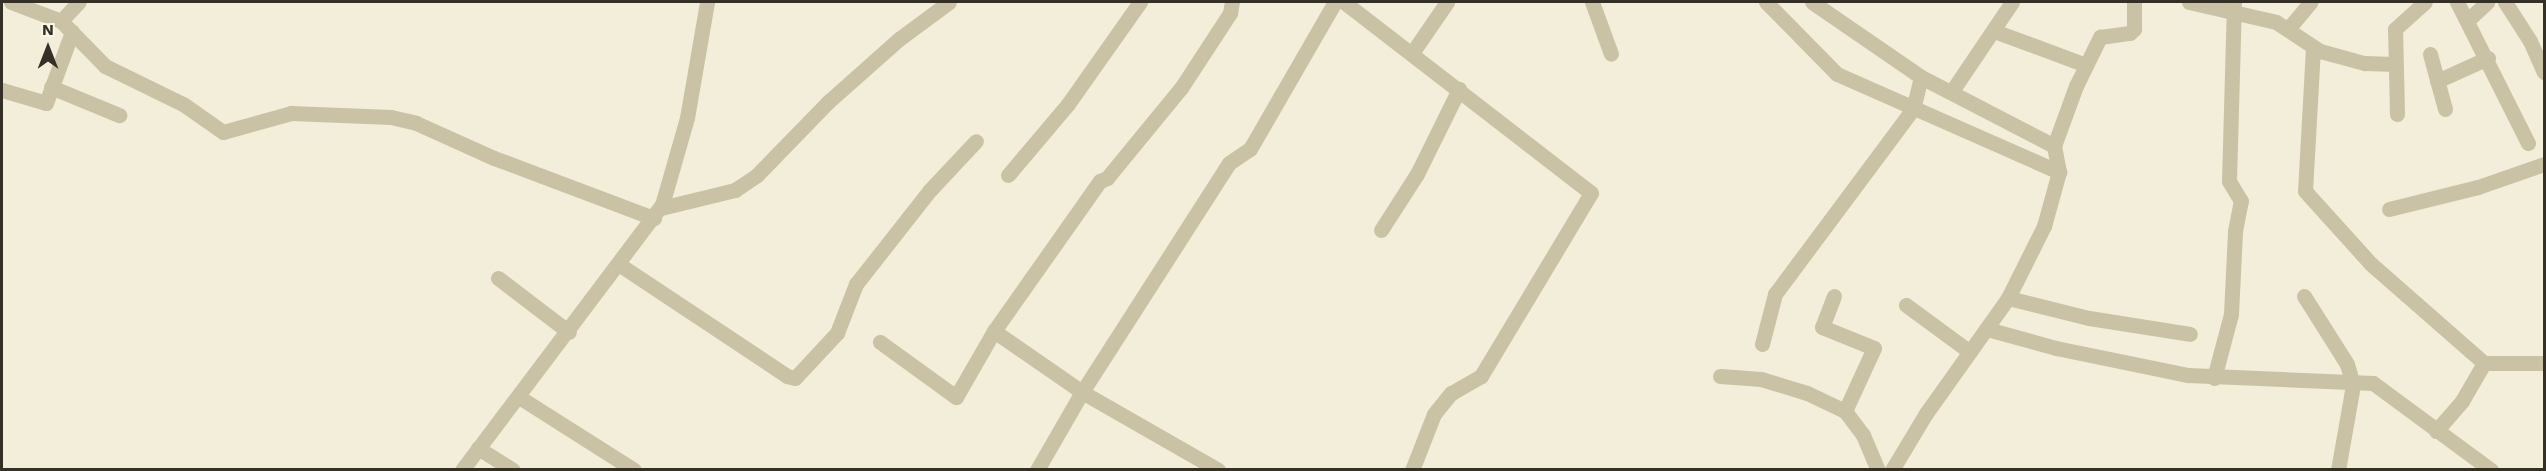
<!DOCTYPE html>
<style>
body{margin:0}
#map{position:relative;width:2546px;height:471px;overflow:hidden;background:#f2eed9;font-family:"Work Sans",sans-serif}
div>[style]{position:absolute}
.minor>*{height:15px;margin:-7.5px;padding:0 7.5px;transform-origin:7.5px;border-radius:7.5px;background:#cac2a5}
span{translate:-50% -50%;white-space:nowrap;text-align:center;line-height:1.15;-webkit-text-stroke:5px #f9f7e5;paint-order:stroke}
.frame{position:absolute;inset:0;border:3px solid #353026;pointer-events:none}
.north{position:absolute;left:18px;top:18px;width:60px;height:60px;-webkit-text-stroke:4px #f9f7e5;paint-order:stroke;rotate:0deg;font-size:16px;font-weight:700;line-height:24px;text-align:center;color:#353026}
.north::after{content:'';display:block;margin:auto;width:21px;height:27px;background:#353026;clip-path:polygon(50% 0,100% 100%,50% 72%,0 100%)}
</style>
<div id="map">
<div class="minor">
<div style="left:11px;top:2px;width:53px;rotate:20.8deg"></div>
<div style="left:61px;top:21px;width:63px;rotate:45.6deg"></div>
<div style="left:105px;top:66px;width:87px;rotate:26deg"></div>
<div style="left:183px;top:104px;width:49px;rotate:35deg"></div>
<div style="left:223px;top:132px;width:71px;rotate:-15.6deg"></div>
<div style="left:291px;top:113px;width:100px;rotate:2.3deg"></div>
<div style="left:391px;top:117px;width:26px;rotate:13deg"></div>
<div style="left:416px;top:123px;width:85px;rotate:24.2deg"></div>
<div style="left:494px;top:158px;width:171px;rotate:20.6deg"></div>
<div style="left:1344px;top:2px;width:312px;rotate:37.7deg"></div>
<div style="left:1591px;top:193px;width:214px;rotate:121deg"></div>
<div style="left:1481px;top:376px;width:34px;rotate:150deg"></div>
<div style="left:1451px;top:393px;width:27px;rotate:129deg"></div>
<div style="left:1434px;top:414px;width:60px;rotate:111.4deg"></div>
<div style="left:1592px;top:2px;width:55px;rotate:69.9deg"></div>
<div style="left:1766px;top:2px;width:101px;rotate:45.4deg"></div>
<div style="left:1837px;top:74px;width:243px;rotate:23.8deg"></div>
<div style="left:2059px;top:172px;width:56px;rotate:105.5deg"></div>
<div style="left:2044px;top:226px;width:80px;rotate:116.6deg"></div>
<div style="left:2008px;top:298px;width:143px;rotate:125.4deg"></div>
<div style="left:1925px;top:415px;width:64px;rotate:121deg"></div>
<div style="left:1812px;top:2px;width:132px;rotate:34.5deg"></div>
<div style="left:1921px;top:77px;width:150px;rotate:27.4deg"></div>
<div style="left:2054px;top:146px;width:26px;rotate:79deg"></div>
<div style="left:2189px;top:2px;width:89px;rotate:12.9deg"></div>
<div style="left:2276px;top:22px;width:53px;rotate:33.4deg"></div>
<div style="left:2320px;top:51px;width:46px;rotate:15.3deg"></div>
<div style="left:2364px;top:63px;width:31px;rotate:2deg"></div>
<div style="left:2457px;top:2px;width:158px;rotate:63.3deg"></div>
<div style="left:2505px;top:2px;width:46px;rotate:57.3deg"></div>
<div style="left:2530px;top:41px;width:34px;rotate:66deg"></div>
<div style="left:2469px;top:19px;width:25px;rotate:-43deg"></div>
<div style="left:61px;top:21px;width:26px;rotate:-47deg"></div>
<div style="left:2288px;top:29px;width:35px;rotate:-50deg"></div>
<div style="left:1994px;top:31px;width:98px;rotate:20.3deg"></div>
<div style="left:2313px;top:48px;width:143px;rotate:93.2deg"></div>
<div style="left:2305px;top:191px;width:98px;rotate:47.9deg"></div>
<div style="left:2371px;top:264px;width:150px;rotate:41.2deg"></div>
<div style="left:2484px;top:363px;width:60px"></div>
<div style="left:1412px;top:53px;width:62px;rotate:-55.5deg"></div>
<div style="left:2430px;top:54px;width:57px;rotate:74.7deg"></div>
<div style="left:2437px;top:81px;width:56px;rotate:-24.3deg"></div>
<div style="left:51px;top:87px;width:74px;rotate:22.4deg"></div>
<div style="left:2px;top:90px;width:46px;rotate:16.5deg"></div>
<div style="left:46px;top:103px;width:76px;rotate:-69.9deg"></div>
<div style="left:1952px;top:91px;width:107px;rotate:-56deg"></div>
<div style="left:2397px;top:114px;width:85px;rotate:-91.3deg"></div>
<div style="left:2395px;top:29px;width:40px;rotate:-42deg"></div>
<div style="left:2054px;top:146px;width:64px;rotate:-69.9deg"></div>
<div style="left:2076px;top:86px;width:55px;rotate:-63.9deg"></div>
<div style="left:2100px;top:37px;width:30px;rotate:-8deg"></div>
<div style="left:2130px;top:33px;width:6px;rotate:-45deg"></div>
<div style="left:2134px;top:29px;width:27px;rotate:-90deg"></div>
<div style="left:1008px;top:175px;width:93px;rotate:-49.8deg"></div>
<div style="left:1068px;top:104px;width:125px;rotate:-54.8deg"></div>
<div style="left:661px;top:208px;width:76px;rotate:-13.7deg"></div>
<div style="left:735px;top:190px;width:27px;rotate:-34deg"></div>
<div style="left:757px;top:175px;width:102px;rotate:-45.8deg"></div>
<div style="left:828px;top:102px;width:95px;rotate:-41.6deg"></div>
<div style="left:899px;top:39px;width:62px;rotate:-36.5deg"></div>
<div style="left:2389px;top:209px;width:92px;rotate:-13.9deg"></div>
<div style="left:2478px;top:187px;width:70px;rotate:-19.2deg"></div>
<div style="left:1381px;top:230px;width:67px;rotate:-57.3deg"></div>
<div style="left:1417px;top:174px;width:95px;rotate:-63.7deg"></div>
<div style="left:620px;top:265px;width:201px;rotate:33.6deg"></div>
<div style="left:787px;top:376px;width:8px;rotate:14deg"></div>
<div style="left:795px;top:378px;width:62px;rotate:-47deg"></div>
<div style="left:837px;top:333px;width:53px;rotate:-68.8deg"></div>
<div style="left:856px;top:284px;width:120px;rotate:-51.8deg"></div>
<div style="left:930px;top:190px;width:67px;rotate:-46.8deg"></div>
<div style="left:498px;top:278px;width:89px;rotate:37.3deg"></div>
<div style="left:1834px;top:296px;width:33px;rotate:111deg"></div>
<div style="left:1822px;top:327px;width:56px;rotate:22deg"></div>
<div style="left:1874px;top:348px;width:69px;rotate:114.7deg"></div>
<div style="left:2304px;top:296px;width:80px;rotate:57.7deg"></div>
<div style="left:2347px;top:364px;width:22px;rotate:74deg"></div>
<div style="left:2353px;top:385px;width:86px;rotate:100deg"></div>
<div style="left:2008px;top:298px;width:83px;rotate:13.9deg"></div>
<div style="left:2089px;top:318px;width:102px;rotate:9deg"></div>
<div style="left:1906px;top:305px;width:79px;rotate:36.3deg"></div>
<div style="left:1987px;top:329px;width:72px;rotate:15.4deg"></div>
<div style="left:2056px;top:348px;width:135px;rotate:11.6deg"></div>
<div style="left:2188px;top:375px;width:185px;rotate:2.5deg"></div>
<div style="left:2373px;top:383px;width:147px;rotate:36.4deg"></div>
<div style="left:994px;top:331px;width:107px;rotate:34.7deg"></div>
<div style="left:1082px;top:392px;width:157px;rotate:29.8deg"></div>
<div style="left:880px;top:342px;width:94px;rotate:35.9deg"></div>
<div style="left:956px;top:397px;width:76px;rotate:-60.1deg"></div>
<div style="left:994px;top:331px;width:184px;rotate:-54.8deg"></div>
<div style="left:1100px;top:181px;width:8px;rotate:-23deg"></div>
<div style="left:1107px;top:178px;width:117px;rotate:-50.6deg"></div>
<div style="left:1181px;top:88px;width:90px;rotate:-56.8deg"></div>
<div style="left:1230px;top:13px;width:11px;rotate:-80deg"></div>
<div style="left:1762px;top:344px;width:52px;rotate:-75.4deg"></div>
<div style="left:1775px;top:294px;width:231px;rotate:-53.3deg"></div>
<div style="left:1913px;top:109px;width:33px;rotate:-76deg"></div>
<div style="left:1720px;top:376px;width:41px;rotate:4.2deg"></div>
<div style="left:1761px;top:379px;width:48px;rotate:16.9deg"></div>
<div style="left:1807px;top:393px;width:42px;rotate:25.3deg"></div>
<div style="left:1845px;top:411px;width:30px;rotate:53deg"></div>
<div style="left:1863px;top:435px;width:38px;rotate:67deg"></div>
<div style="left:2214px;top:378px;width:66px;rotate:-75.1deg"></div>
<div style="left:2231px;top:314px;width:83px;rotate:-87.2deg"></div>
<div style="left:2235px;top:231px;width:31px;rotate:-79deg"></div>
<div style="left:2241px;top:201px;width:23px;rotate:-121deg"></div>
<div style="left:2229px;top:181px;width:179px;rotate:-88.4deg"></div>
<div style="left:519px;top:397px;width:136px;rotate:32.4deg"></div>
<div style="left:2436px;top:431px;width:40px;rotate:-49deg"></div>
<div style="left:2462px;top:401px;width:44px;rotate:-59.9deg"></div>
<div style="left:478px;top:448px;width:41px;rotate:32.2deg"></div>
<div style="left:462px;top:470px;width:332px;rotate:-53deg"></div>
<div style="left:662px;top:205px;width:91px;rotate:-74deg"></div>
<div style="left:687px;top:118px;width:118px;rotate:-80.2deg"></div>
<div style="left:1037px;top:470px;width:90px;rotate:-60deg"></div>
<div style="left:1082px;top:392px;width:272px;rotate:-57.3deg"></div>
<div style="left:1229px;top:163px;width:25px;rotate:-34deg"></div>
<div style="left:1250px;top:149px;width:170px;rotate:-60deg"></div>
</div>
<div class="frame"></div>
<div class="north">N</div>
</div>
